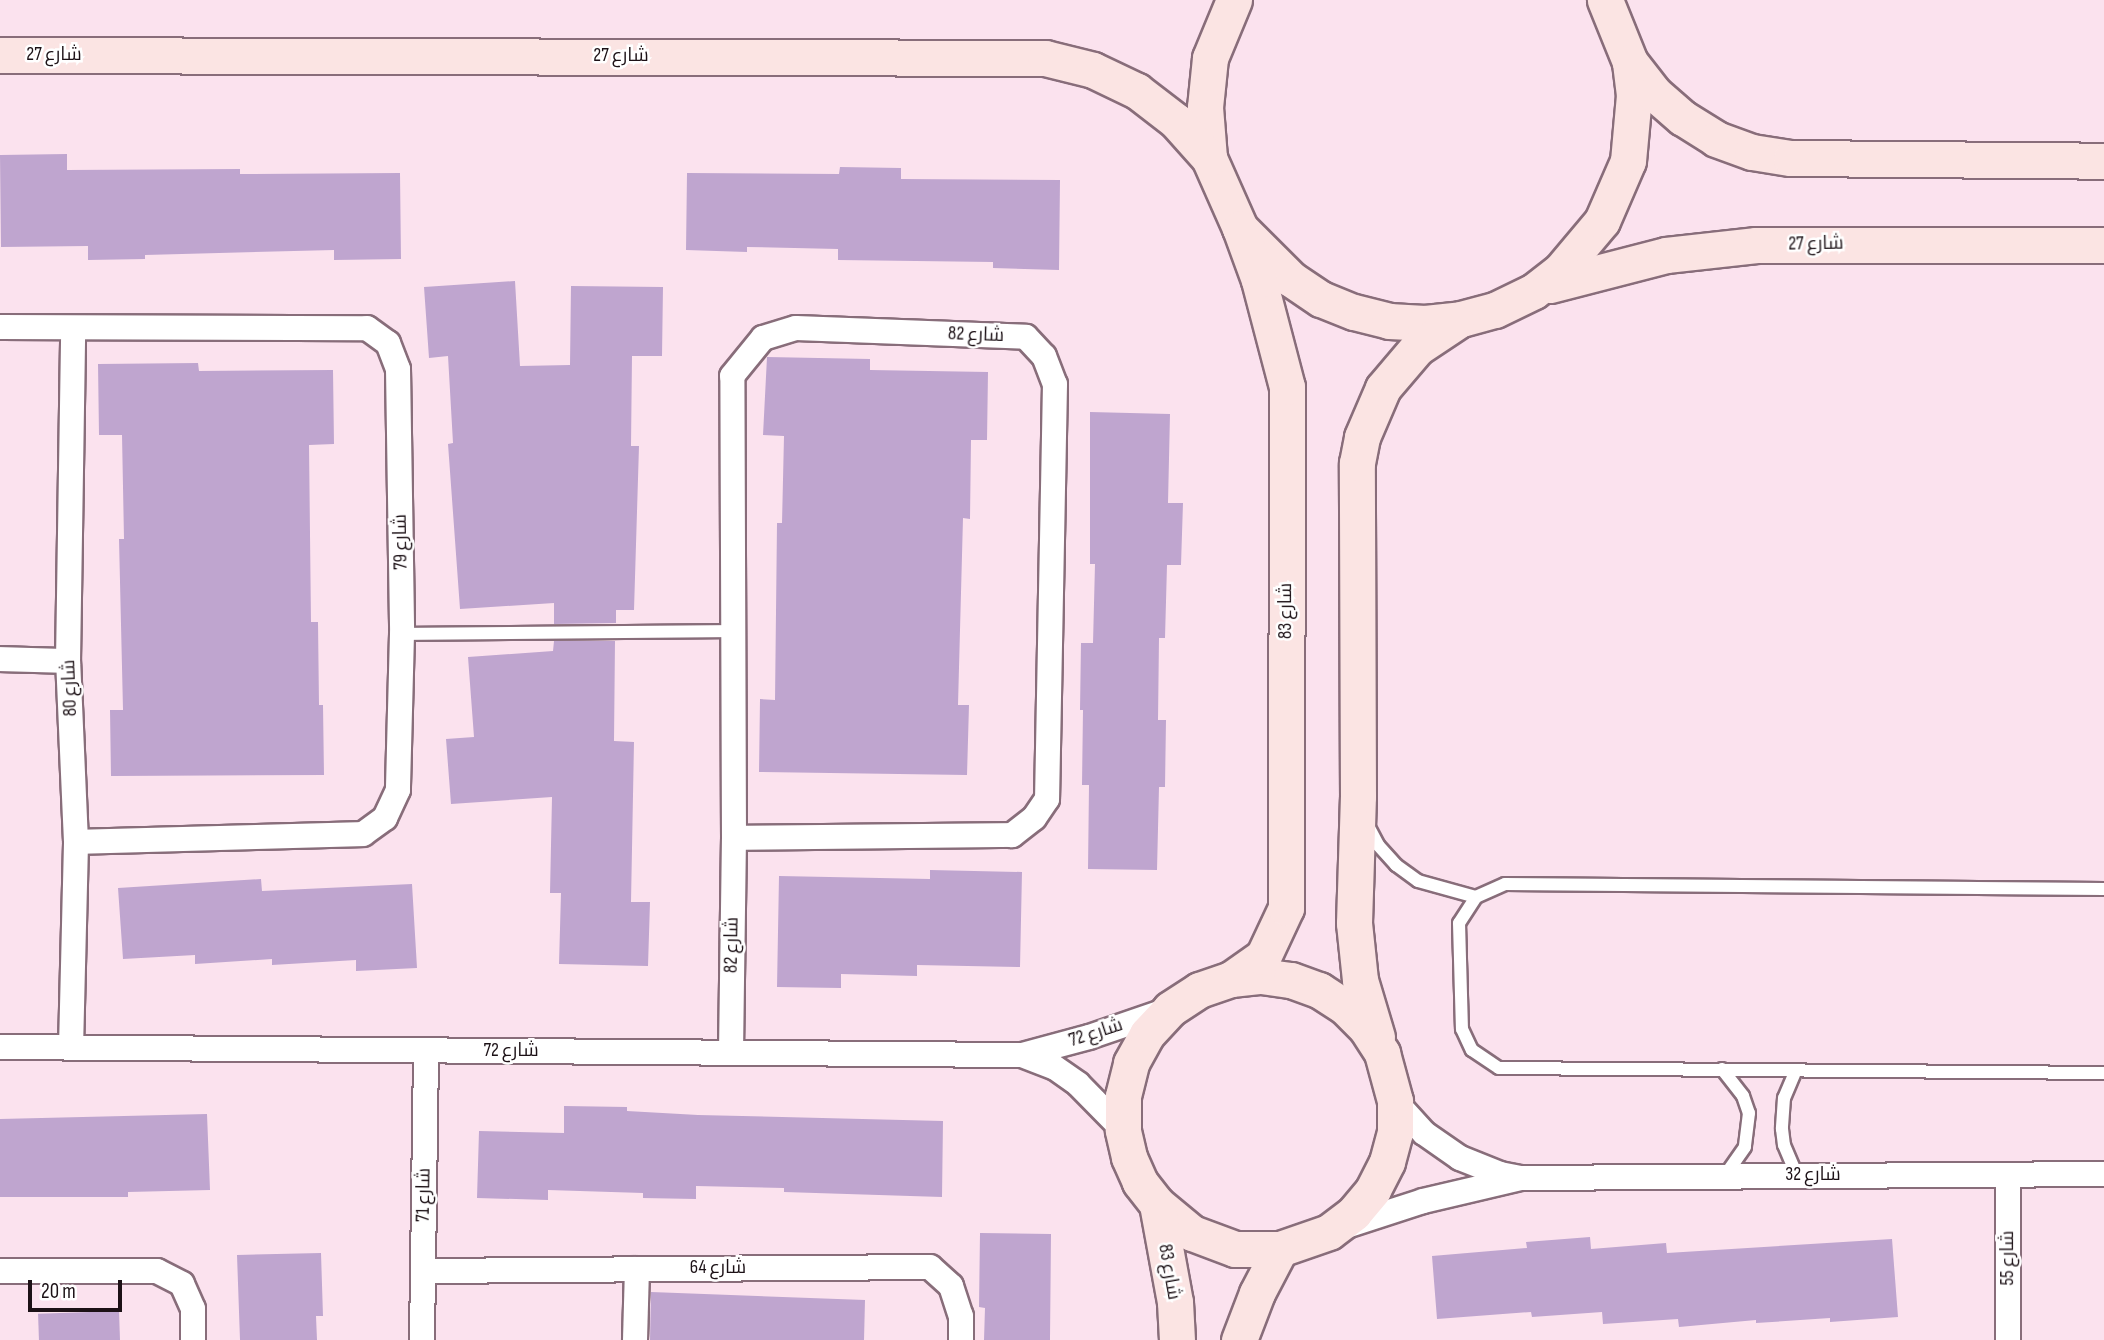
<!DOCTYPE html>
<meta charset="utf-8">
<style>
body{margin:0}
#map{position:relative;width:2104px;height:1340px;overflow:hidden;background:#fbe2ee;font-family:"Sofia Sans Condensed",Cairo,sans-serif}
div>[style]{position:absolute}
.building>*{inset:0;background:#bfa5cf;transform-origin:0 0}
.roads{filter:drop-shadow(2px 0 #886d7a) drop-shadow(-2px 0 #886d7a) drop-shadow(0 2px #886d7a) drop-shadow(0 -2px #886d7a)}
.lane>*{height:12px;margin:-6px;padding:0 6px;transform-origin:6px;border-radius:6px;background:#fff}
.street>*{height:24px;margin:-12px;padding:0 12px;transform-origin:12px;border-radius:12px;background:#fff}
.secondary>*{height:35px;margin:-17.5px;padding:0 17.5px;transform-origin:17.5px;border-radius:17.5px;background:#fbe4e3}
span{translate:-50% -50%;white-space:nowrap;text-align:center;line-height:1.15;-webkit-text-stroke:5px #fff;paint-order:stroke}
.street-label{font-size:19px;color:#1c1116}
.scale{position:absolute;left:28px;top:1280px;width:94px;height:32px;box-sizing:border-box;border:4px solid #1c1116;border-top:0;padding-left:9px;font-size:21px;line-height:24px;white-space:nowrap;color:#1c1116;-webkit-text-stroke:5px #fff;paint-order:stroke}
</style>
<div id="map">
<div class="building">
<div style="clip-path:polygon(67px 154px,67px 170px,240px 169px,240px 174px,400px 173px,401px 259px,334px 260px,334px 250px,145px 255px,145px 259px,88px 260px,88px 246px,1px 247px,0 155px)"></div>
<div style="clip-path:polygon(840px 167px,901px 168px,901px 179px,1060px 180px,1059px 270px,993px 268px,993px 262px,838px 260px,838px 249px,747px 247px,747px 252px,686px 250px,687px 173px,839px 174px)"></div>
<div style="clip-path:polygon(515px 281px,520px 366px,570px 365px,571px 286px,663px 287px,662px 356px,632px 356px,631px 446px,639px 446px,634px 610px,616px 610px,616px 623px,554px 624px,554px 603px,460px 609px,448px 444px,453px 443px,448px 356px,429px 358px,424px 287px)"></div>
<div style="clip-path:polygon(767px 357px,870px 359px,870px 370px,988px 372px,987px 440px,971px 440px,970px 519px,963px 518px,958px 705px,969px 705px,967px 775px,759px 772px,760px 699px,775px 700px,777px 523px,782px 523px,784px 436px,763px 435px)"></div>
<div style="clip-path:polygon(198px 363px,199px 371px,333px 370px,334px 444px,309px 445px,311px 622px,318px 622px,319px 705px,323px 705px,324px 775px,111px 776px,110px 710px,123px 710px,119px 539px,124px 539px,122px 435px,99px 435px,98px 364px)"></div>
<div style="clip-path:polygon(1090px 412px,1170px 414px,1168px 503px,1183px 503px,1181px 565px,1167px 565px,1165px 638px,1159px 638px,1158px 720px,1166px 720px,1165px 787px,1159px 787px,1157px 870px,1088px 869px,1089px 785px,1082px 785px,1083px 710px,1080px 710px,1081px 643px,1093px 643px,1095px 564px,1090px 564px)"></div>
<div style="clip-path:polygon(554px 641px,615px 641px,614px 741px,634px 742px,631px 902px,650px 902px,648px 966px,559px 964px,561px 893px,550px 893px,552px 797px,451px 804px,446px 739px,474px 737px,468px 657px,553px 651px)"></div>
<div style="clip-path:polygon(930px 870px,1022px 872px,1020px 967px,917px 965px,917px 976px,841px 974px,841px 988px,777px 987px,779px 876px,930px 879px)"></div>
<div style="clip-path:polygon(261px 879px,262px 891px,412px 884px,417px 968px,356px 971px,356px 960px,272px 965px,272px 959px,195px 964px,195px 955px,123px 959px,118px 888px)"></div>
<div style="clip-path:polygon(564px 1106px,627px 1107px,627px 1111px,698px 1115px,943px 1121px,942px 1197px,784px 1192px,784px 1188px,696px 1186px,696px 1199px,643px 1198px,643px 1193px,548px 1190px,548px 1200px,477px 1198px,479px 1131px,564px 1133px)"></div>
<div style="clip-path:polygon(207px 1114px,210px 1190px,128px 1192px,128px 1197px,0 1197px,0 1119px)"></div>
<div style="clip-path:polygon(980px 1233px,1051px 1234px,1050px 1340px,984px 1340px,985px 1308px,979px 1307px)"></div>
<div style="clip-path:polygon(1590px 1237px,1591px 1249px,1666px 1243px,1667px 1253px,1892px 1239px,1898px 1317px,1830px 1322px,1830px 1318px,1756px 1323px,1756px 1320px,1679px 1327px,1678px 1319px,1603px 1324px,1602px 1312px,1532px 1317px,1531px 1312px,1437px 1319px,1432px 1256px,1527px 1248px,1526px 1242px)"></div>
<div style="clip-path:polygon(321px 1253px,323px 1316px,316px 1316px,317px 1340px,240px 1340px,237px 1255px)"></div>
<div style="clip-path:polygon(651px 1292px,865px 1300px,864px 1340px,650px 1340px)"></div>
<div style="left:119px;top:1311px;width:29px;height:81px;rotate:88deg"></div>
</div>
<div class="roads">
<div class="lane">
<div style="left:402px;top:634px;width:331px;rotate:-0.5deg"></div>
<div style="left:1366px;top:822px;width:26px;rotate:62deg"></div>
<div style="left:1378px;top:845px;width:27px;rotate:48deg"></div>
<div style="left:1396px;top:865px;width:27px;rotate:36deg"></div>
<div style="left:1418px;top:881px;width:60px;rotate:15.4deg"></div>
<div style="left:2104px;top:889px;width:599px;rotate:-179.52deg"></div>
<div style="left:1505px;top:884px;width:32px;rotate:156deg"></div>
<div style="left:1476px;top:897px;width:31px;rotate:123deg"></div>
<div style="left:1459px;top:923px;width:106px;rotate:88.4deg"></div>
<div style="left:1462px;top:1029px;width:23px;rotate:65deg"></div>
<div style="left:1472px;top:1050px;width:32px;rotate:34deg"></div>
<div style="left:1499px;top:1068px;width:605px;rotate:0.47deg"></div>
<div style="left:1722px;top:1069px;width:34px;rotate:52deg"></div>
<div style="left:1743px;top:1096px;width:18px;rotate:71deg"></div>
<div style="left:1749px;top:1113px;width:34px;rotate:97deg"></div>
<div style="left:1745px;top:1147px;width:33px;rotate:125deg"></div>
<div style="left:1796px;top:1070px;width:30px;rotate:113deg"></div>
<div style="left:1784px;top:1098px;width:31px;rotate:94deg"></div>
<div style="left:1782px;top:1129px;width:16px;rotate:83deg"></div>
<div style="left:1784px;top:1145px;width:34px;rotate:67deg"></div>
</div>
<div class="street">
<div style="left:0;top:327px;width:367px;rotate:0.2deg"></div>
<div style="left:367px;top:328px;width:26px;rotate:36deg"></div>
<div style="left:388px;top:343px;width:28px;rotate:69deg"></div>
<div style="left:398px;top:369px;width:265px;rotate:89.1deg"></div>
<div style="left:402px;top:634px;width:156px;rotate:91.5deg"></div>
<div style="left:398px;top:790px;width:31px;rotate:115deg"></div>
<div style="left:385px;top:818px;width:27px;rotate:144deg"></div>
<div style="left:363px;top:834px;width:287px;rotate:178.4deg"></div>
<div style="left:0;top:659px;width:68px;rotate:1.7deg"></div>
<div style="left:0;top:1047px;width:1022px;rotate:0.45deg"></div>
<div style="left:1022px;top:1055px;width:69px;rotate:-15deg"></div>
<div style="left:1089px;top:1037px;width:80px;rotate:-18.9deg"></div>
<div style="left:71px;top:1048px;width:206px;rotate:-88.6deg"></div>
<div style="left:76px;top:842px;width:181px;rotate:-92.5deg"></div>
<div style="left:68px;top:661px;width:332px;rotate:-89.1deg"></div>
<div style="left:731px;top:1052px;width:214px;rotate:-89.2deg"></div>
<div style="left:734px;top:838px;width:462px;rotate:-90.2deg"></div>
<div style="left:732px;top:376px;width:49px;rotate:-50.8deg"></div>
<div style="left:763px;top:338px;width:34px;rotate:-17deg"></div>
<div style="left:796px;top:328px;width:230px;rotate:2.2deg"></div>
<div style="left:1026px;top:337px;width:26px;rotate:47deg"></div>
<div style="left:1044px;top:356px;width:30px;rotate:69deg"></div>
<div style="left:1055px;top:384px;width:415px;rotate:91.1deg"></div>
<div style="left:1047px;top:799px;width:23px;rotate:124deg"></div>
<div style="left:1034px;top:818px;width:28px;rotate:142deg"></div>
<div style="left:1012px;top:835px;width:278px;rotate:179.4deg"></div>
<div style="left:1022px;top:1055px;width:34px;rotate:21deg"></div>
<div style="left:1054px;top:1067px;width:29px;rotate:35deg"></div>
<div style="left:1078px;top:1084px;width:64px;rotate:45.6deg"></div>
<div style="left:1395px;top:1101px;width:43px;rotate:47.8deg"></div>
<div style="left:1424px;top:1133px;width:44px;rotate:34.8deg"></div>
<div style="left:1460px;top:1158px;width:43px;rotate:21.8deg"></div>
<div style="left:1500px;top:1174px;width:21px;rotate:11deg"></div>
<div style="left:1521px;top:1178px;width:583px;rotate:-0.39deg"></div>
<div style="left:1343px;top:1227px;width:84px;rotate:-18deg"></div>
<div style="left:1423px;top:1201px;width:97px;rotate:-13.2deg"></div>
<div style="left:0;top:1271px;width:157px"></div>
<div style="left:157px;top:1271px;width:28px;rotate:27deg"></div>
<div style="left:182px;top:1284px;width:27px;rotate:66deg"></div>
<div style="left:193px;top:1309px;width:31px;rotate:90deg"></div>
<div style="left:423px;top:1271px;width:507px;rotate:-0.45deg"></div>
<div style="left:930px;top:1267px;width:28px;rotate:42deg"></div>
<div style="left:951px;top:1286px;width:32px;rotate:72deg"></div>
<div style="left:961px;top:1316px;width:24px;rotate:90deg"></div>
<div style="left:422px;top:1340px;width:290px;rotate:-89.2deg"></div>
<div style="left:635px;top:1340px;width:71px;rotate:-88.4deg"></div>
<div style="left:2008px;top:1340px;width:165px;rotate:-90deg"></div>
</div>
<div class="secondary">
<div style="left:1234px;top:0;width:63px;rotate:112.5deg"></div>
<div style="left:1210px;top:58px;width:49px;rotate:95.8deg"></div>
<div style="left:1205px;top:107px;width:51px;rotate:85.5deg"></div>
<div style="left:1209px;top:158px;width:77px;rotate:66.1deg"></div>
<div style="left:1240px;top:228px;width:72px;rotate:45deg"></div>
<div style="left:1291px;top:279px;width:36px;rotate:34deg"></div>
<div style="left:1321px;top:299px;width:35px;rotate:22deg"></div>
<div style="left:1354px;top:312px;width:36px;rotate:14deg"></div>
<div style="left:1389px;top:321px;width:36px;rotate:3deg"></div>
<div style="left:1425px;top:323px;width:36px;rotate:-6deg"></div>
<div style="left:1461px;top:319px;width:35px;rotate:-15deg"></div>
<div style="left:1495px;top:310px;width:43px;rotate:-26deg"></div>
<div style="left:1534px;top:291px;width:33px;rotate:-38deg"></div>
<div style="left:1560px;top:271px;width:65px;rotate:-50deg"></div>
<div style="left:1602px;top:221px;width:65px;rotate:-66.6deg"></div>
<div style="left:1628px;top:161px;width:66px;rotate:-84.8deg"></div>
<div style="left:1634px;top:95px;width:33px;rotate:-97deg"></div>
<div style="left:1630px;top:62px;width:67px;rotate:-112deg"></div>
<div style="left:0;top:55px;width:1045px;rotate:0.16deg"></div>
<div style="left:1045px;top:58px;width:49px;rotate:14deg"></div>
<div style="left:1093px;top:70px;width:49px;rotate:25.5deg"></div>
<div style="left:1137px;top:91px;width:49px;rotate:37.6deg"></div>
<div style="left:1176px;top:121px;width:50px;rotate:48.3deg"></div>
<div style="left:1630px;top:62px;width:39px;rotate:52deg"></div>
<div style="left:1654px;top:93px;width:38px;rotate:41deg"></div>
<div style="left:1683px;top:118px;width:39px;rotate:32deg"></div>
<div style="left:1716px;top:139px;width:38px;rotate:20deg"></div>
<div style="left:1752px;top:152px;width:39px;rotate:9deg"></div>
<div style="left:1791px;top:158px;width:313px;rotate:0.5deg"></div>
<div style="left:1550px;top:285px;width:120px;rotate:-14.5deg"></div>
<div style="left:1666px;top:255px;width:91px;rotate:-6.3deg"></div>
<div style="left:1756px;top:245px;width:348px"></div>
<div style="left:1231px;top:979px;width:30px;rotate:-6deg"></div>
<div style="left:1261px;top:976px;width:30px;rotate:8deg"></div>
<div style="left:1291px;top:980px;width:30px;rotate:20deg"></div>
<div style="left:1319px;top:990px;width:30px;rotate:33deg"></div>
<div style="left:1344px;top:1006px;width:31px;rotate:45deg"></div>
<div style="left:1366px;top:1028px;width:30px;rotate:57deg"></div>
<div style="left:1382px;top:1053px;width:50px;rotate:74.8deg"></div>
<div style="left:1395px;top:1101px;width:31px;rotate:90deg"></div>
<div style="left:1395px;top:1132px;width:31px;rotate:105deg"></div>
<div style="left:1387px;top:1162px;width:31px;rotate:117deg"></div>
<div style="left:1373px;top:1190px;width:30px;rotate:130deg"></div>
<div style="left:1354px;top:1213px;width:31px;rotate:143deg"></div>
<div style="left:1329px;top:1232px;width:52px;rotate:160.9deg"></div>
<div style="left:1280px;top:1249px;width:45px;rotate:180deg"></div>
<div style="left:1235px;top:1249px;width:46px;rotate:-159.6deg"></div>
<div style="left:1192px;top:1233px;width:45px;rotate:-140.4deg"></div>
<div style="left:1157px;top:1204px;width:28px;rotate:-128deg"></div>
<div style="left:1140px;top:1182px;width:27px;rotate:-114deg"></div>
<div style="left:1129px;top:1157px;width:28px;rotate:-103deg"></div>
<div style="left:1123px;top:1130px;width:34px;rotate:-90deg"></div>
<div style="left:1123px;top:1096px;width:34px;rotate:-76deg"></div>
<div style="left:1131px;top:1063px;width:33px;rotate:-61deg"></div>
<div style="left:1147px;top:1034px;width:34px;rotate:-47deg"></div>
<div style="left:1170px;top:1009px;width:35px;rotate:-33deg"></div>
<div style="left:1199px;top:990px;width:34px;rotate:-19deg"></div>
<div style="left:1231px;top:979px;width:39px;rotate:-35deg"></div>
<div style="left:1263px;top:957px;width:54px;rotate:-64.9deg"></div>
<div style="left:1286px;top:908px;width:521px;rotate:-89.89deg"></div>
<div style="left:1287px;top:387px;width:111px;rotate:-104.7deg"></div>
<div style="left:1259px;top:280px;width:55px;rotate:-110.1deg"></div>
<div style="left:1377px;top:1037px;width:59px;rotate:-106.6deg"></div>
<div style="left:1360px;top:980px;width:57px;rotate:-96deg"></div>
<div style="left:1354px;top:923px;width:127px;rotate:-88.2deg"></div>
<div style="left:1358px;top:796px;width:333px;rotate:-90.2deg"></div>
<div style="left:1357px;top:463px;width:26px;rotate:-79deg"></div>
<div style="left:1362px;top:437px;width:53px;rotate:-66.8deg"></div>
<div style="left:1383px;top:388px;width:52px;rotate:-49.6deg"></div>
<div style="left:1417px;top:348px;width:47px;rotate:-33.7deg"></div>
<div style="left:1157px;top:1204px;width:100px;rotate:79.6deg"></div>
<div style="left:1175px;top:1302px;width:38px;rotate:87deg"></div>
<div style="left:1239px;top:1340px;width:50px;rotate:-69deg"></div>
<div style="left:1257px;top:1293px;width:50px;rotate:-62.4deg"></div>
</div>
</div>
<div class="street-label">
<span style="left:54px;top:55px">شارع 27</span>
<span style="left:621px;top:56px">شارع 27</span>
<span style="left:1816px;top:244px;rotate:-1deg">شارع 27</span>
<span style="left:976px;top:335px;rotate:2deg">شارع 82</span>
<span style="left:401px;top:542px;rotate:-91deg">شارع 79</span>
<span style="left:1286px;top:611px;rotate:-90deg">شارع 83</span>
<span style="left:70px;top:688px;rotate:-92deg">شارع 80</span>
<span style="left:732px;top:945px;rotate:-89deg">شارع 82</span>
<span style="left:1096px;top:1033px;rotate:-18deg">شارع 72</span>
<span style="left:511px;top:1051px">شارع 72</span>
<span style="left:1813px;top:1175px">شارع 32</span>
<span style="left:424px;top:1195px;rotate:-89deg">شارع 71</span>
<span style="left:2008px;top:1258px;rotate:-90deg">شارع 55</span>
<span style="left:718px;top:1268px">شارع 64</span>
<span style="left:1169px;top:1272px;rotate:80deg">شارع 83</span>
</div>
<div class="scale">20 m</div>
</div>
